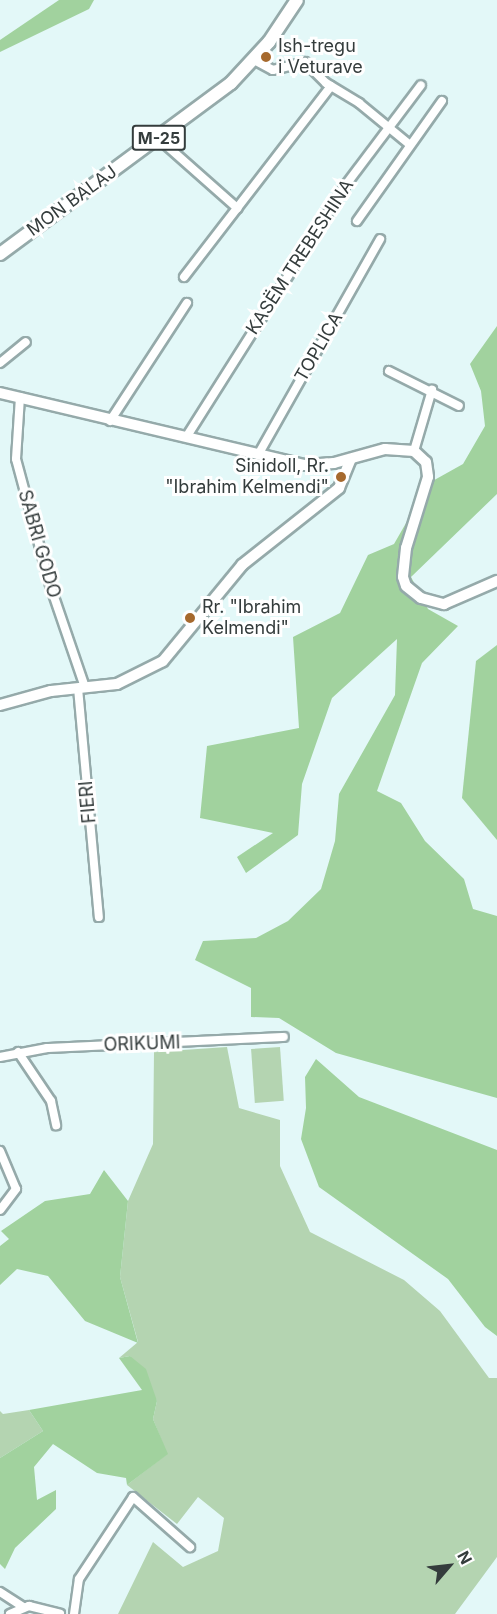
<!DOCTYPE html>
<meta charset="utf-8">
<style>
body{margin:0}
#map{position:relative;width:497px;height:1614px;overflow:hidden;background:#e3f8f8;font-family:Inter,sans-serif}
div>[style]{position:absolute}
.green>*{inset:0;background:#b4d4b1;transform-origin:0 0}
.forest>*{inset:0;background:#a1d29e}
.roads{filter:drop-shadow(2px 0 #95aaaa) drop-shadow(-2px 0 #95aaaa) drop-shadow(0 2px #95aaaa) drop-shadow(0 -2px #95aaaa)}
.street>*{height:8px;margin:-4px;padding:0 4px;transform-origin:4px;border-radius:4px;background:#fff}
.secondary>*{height:10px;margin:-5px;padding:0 5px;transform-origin:5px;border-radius:5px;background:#fff}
.primary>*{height:12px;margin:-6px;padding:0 6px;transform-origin:6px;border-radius:6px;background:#fff}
.dots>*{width:16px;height:16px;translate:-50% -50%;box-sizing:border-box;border:3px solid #fff;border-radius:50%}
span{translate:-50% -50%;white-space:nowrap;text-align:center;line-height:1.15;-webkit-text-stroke:6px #fff;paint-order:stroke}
.shield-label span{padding:2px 4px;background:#fff;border:2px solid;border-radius:4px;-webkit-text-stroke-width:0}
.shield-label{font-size:16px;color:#343c3c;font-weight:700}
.poi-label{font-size:18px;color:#343c3c}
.left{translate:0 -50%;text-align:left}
.right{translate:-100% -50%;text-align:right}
.street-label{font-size:18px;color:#343c3c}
.north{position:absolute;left:419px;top:1536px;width:60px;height:60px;-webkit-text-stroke:4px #fff;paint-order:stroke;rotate:62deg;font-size:16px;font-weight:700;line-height:24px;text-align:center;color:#343c3c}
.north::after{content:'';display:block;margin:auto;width:21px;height:27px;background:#343c3c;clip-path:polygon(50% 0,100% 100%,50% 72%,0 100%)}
</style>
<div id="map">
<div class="green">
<div style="clip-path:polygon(227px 1047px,239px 1108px,280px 1120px,280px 1166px,310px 1232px,404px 1280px,440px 1311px,489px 1378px,497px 1378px,497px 1557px,455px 1614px,118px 1614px,153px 1542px,183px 1567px,218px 1551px,224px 1518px,198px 1497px,177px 1524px,127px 1485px,167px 1454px,153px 1419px,157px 1401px,130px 1356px,119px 1358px,138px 1342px,120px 1277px,128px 1201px,153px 1144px,154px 1052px)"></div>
<div style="left:280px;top:1047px;width:54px;height:29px;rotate:86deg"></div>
<div style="clip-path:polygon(29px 1410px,43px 1431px,0 1458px,0 1411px,3px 1414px)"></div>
</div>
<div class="forest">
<div style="clip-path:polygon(59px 0,94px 0,89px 9px,0 52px,0 40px)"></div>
<div style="clip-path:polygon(497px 326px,497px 494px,411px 577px,428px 609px,458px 626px,422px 663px,377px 791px,401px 803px,425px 841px,464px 879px,473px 909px,497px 916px,497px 1098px,336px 1053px,279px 1018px,251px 1017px,251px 988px,195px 960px,203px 941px,256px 938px,288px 921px,321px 889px,335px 841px,339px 794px,395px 695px,397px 639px,332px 698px,302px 784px,298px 835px,246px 873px,237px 857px,273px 833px,200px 818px,207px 746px,299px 728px,293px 637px,340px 613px,368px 555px,394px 544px,429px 483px,463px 464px,485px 426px,481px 391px,470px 364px)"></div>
<div style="clip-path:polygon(497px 645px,497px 840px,462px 798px,476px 661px)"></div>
<div style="clip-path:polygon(316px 1059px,359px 1097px,497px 1150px,497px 1336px,485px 1327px,448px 1279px,319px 1187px,301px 1139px,306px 1108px,305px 1077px)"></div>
<div style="clip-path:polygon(104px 1170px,128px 1201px,120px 1277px,138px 1343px,85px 1321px,48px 1276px,17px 1269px,0 1285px,0 1246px,9px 1239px,1px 1231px,45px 1201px,90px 1194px)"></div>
<div style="clip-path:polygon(130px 1356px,146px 1369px,157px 1401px,153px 1419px,168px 1454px,127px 1485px,126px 1478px,97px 1473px,53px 1444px,34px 1467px,37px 1500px,56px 1490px,56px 1509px,15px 1548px,5px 1569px,0 1564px,0 1458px,43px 1431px,29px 1410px,142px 1390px,119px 1358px)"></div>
</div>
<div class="roads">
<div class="street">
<div style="left:254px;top:60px;width:21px;rotate:28deg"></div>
<div style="left:273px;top:70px;width:33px;rotate:-14deg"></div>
<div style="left:305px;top:62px;width:30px;rotate:45deg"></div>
<div style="left:326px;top:83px;width:39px;rotate:31deg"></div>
<div style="left:359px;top:103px;width:65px;rotate:39.4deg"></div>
<div style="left:158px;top:138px;width:106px;rotate:41.5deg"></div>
<div style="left:357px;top:221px;width:147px;rotate:-54.7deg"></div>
<div style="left:184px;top:277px;width:241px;rotate:-52.4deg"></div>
<div style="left:0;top:363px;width:33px;rotate:-39deg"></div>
<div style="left:389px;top:371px;width:78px;rotate:26.6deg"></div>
<div style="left:20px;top:397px;width:62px;rotate:93.7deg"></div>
<div style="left:16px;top:459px;width:131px;rotate:74.9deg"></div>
<div style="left:50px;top:585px;width:108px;rotate:71.1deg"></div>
<div style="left:110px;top:421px;width:141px;rotate:-56.9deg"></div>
<div style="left:187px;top:436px;width:296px;rotate:-57.7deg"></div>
<div style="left:345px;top:186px;width:126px;rotate:-53deg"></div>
<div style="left:414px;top:451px;width:64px;rotate:-73.6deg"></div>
<div style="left:258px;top:455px;width:248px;rotate:-60.5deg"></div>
<div style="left:78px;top:688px;width:230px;rotate:84.8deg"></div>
<div style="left:18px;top:1052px;width:59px;rotate:56deg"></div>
<div style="left:51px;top:1101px;width:25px;rotate:78deg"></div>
<div style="left:0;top:1057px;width:48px;rotate:-10.8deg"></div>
<div style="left:47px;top:1048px;width:237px;rotate:-2.7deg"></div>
<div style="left:0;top:1151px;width:41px;rotate:67.2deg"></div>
<div style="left:16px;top:1189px;width:26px;rotate:127deg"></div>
<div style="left:0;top:1592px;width:27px;rotate:33deg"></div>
<div style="left:10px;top:1614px;width:21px;rotate:-23deg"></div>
<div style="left:29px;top:1606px;width:32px;rotate:14deg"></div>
<div style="left:74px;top:1614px;width:35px;rotate:-82deg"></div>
<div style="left:79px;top:1579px;width:98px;rotate:-56.6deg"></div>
<div style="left:133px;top:1497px;width:76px;rotate:41.3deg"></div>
</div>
<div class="secondary">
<div style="left:0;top:393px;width:312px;rotate:13.3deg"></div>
<div style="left:304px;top:465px;width:30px;rotate:-4deg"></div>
<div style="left:334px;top:463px;width:53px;rotate:-15.4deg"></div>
<div style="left:385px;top:449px;width:29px;rotate:4deg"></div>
<div style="left:414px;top:451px;width:16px;rotate:43deg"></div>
<div style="left:426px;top:462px;width:15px;rotate:82deg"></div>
<div style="left:428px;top:477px;width:74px;rotate:107.2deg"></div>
<div style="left:406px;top:548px;width:29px;rotate:96deg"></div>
<div style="left:403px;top:577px;width:9px;rotate:72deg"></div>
<div style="left:406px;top:586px;width:19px;rotate:39deg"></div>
<div style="left:421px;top:598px;width:24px;rotate:15deg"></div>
<div style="left:444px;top:604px;width:58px;rotate:-23.5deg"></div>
<div style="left:0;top:705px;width:53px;rotate:-15.4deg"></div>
<div style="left:51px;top:691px;width:66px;rotate:-6.1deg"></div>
<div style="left:117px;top:684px;width:51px;rotate:-26.6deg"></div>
<div style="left:163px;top:661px;width:124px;rotate:-50.5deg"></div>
<div style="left:242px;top:565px;width:124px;rotate:-38.4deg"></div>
<div style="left:339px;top:488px;width:31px;rotate:-68deg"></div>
</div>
<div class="primary">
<div style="left:0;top:254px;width:287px;rotate:-36.5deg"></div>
<div style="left:231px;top:83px;width:56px;rotate:-47.2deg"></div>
<div style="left:269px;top:42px;width:50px;rotate:-56.3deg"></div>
</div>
</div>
<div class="dots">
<div style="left:266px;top:57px;background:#a6692d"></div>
<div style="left:341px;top:477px;background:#a6692d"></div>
<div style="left:190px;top:618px;background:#a6692d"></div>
</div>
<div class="shield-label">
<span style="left:159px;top:138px">M-25</span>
</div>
<div class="poi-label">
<span class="left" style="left:278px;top:57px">Ish-tregu<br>i Veturave</span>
<span class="right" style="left:329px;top:477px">Sinidoll, Rr.<br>"Ibrahim Kelmendi"</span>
<span class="left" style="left:202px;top:618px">Rr. "Ibrahim<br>Kelmendi"</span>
</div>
<div class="street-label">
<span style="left:72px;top:201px;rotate:-36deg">MON BALAJ</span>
<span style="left:300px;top:257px;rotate:-57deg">KASËM TREBESHINA</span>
<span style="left:319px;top:347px;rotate:-60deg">TOPLICA</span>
<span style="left:39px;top:544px;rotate:74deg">SABRI GODO</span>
<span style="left:88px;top:802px;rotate:-95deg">FIERI</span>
<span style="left:142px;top:1044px;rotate:-2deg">ORIKUMI</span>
</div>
<div class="north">N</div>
</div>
